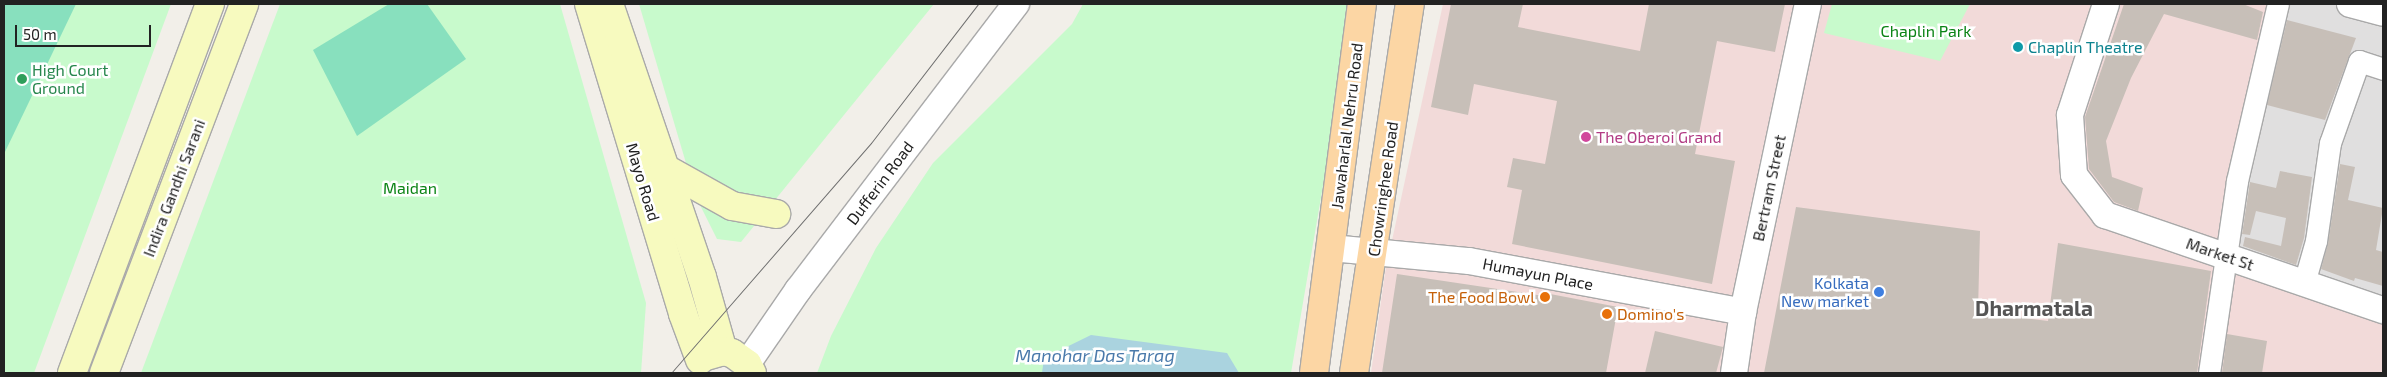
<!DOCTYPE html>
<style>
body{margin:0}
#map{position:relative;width:2387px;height:377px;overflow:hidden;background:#f2efe9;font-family:"Exo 2",sans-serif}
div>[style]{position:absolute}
.residential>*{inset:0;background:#e0dfdf}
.commercial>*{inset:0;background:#f2dad9}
.park>*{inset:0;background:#c8facc}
.pitch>*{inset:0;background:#88e0be}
.water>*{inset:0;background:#aad3df}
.building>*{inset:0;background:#c7bfb8}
.roads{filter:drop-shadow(1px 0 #a9a9a9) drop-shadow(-1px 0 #a9a9a9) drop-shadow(0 1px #a9a9a9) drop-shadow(0 -1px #a9a9a9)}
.minor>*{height:21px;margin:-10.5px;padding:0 10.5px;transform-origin:10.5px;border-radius:10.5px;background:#fff}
.tertiary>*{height:26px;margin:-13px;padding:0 13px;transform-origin:13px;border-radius:13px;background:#fff}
.secondary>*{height:28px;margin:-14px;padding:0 14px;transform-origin:14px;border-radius:14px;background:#f7fabf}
.primary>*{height:28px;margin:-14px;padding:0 14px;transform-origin:14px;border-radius:14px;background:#fcd6a4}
.tram>*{height:1px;margin:-0.5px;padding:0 0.5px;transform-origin:0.5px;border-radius:0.5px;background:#707070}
.dots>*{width:14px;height:14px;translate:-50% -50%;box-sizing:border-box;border:2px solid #fff;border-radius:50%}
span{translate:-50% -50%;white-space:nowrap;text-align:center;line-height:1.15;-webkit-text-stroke:5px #fff;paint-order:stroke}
.park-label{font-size:16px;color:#0c8416}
.culture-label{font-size:16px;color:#0d838f}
.left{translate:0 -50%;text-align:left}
.leisure-label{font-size:16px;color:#27864d}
.street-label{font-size:16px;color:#222}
.hotel-label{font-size:16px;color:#b23c85}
.shop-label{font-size:16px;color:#366cbe}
.right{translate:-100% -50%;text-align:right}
.food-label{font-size:16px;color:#c56008}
.water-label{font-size:18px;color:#4a7aab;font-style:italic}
.district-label{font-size:21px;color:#555;font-weight:700}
.frame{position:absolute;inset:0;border:5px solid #222;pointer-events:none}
.scale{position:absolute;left:15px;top:25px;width:136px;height:22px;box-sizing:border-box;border:2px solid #222;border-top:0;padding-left:6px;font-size:15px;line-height:18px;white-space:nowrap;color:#222;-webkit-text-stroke:4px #fff;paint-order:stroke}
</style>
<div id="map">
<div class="residential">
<div style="clip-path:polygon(2288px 4px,2383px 4px,2383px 299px,2235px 249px)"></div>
</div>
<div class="commercial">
<div style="clip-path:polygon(1443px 4px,2275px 4px,2220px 261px,2383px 317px,2383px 373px,1371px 373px,1385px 273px)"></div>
</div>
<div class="park">
<div style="clip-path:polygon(4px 4px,171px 4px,34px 373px,4px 373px)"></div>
<div style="clip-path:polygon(280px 4px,560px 4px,646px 303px,641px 373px,141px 373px)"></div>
<div style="clip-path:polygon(639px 4px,934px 4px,741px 242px,717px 239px,696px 197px)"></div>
<div style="clip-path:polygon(1083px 4px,1354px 4px,1291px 373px,817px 373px,831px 336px,876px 248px,933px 163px,1072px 24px)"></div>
<div style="clip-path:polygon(1832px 4px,1970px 4px,1940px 61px,1824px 33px)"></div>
</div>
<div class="pitch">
<div style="clip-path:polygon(4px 4px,76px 4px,4px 154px)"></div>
<div style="clip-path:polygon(389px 4px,427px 4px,466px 59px,357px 136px,313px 50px)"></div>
</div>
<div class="water">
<div style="clip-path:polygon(1091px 335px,1227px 353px,1239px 373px,1042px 373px,1044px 358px)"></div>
</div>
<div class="building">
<div style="clip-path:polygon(1451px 4px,1523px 4px,1518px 27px,1640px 51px,1649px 4px,1785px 4px,1775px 52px,1717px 41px,1695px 154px,1735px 161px,1712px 284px,1512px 244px,1522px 190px,1507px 187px,1513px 158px,1545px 164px,1557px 101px,1474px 84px,1468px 115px,1431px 107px)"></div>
<div style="clip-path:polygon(2124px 4px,2243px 4px,2263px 12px,2257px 40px,2164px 14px,2131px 78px,2106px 141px,2112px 177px,2143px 188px,2138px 211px,2114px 202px,2089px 169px,2085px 117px)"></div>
<div style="clip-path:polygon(2287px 20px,2356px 38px,2325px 120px,2267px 105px)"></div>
<div style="clip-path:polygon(2340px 164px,2355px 167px,2348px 200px,2383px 208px,2376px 250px,2383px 252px,2383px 286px,2355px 278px,2354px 281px,2321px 269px,2328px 243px)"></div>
<div style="clip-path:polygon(2280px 171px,2312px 177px,2304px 238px,2296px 265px,2243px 246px,2245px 237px,2281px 246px,2286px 218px,2256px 211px,2250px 235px,2242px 234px,2250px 182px,2276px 188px)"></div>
<div style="clip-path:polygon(1796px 207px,1980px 231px,1978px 312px,2048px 321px,2058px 243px,2211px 271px,2197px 373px,1764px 373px)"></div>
<div style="clip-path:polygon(1397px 274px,1544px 296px,1545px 293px,1618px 307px,1606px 373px,1382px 373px)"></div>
<div style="clip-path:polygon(1655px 331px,1723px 347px,1716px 373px,1645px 373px)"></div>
<div style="clip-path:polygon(2227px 334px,2267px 341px,2262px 373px,2222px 373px)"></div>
</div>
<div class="roads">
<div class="minor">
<div style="left:2304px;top:283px;width:44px;rotate:-74.1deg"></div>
<div style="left:2316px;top:241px;width:99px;rotate:-81.9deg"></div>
<div style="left:2330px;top:143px;width:87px;rotate:-70.5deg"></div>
<div style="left:2359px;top:61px;width:25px;rotate:18deg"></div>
<div style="left:2209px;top:373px;width:194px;rotate:-81.7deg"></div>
<div style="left:2237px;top:181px;width:182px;rotate:-77deg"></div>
</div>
<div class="tertiary">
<div style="left:2106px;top:4px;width:117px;rotate:108deg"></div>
<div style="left:2070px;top:115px;width:60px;rotate:86.2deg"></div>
<div style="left:2074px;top:175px;width:51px;rotate:52.2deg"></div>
<div style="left:2105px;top:215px;width:294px;rotate:18.9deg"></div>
<div style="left:2350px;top:4px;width:34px;rotate:15deg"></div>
<div style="left:1331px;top:248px;width:139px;rotate:5.4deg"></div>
<div style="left:1469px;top:261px;width:279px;rotate:10.5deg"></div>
<div style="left:747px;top:364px;width:90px;rotate:-55.4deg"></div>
<div style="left:798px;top:290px;width:360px;rotate:-52.7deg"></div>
<div style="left:1734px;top:373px;width:62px;rotate:-81.6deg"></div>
<div style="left:1743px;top:312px;width:315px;rotate:-78.1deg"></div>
</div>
<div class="secondary">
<div style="left:589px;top:4px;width:324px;rotate:73.1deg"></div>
<div style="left:683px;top:314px;width:49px;rotate:69.7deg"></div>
<div style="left:609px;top:4px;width:288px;rotate:71.2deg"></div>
<div style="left:702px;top:277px;width:77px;rotate:74.2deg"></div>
<div style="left:664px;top:168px;width:78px;rotate:29.2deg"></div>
<div style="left:732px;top:206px;width:45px;rotate:10.3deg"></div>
<div style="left:706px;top:356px;width:18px;rotate:-16deg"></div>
<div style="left:723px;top:351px;width:9px;rotate:13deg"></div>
<div style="left:732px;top:353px;width:19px;rotate:36deg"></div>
<div style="left:747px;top:364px;width:10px;rotate:61deg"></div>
<div style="left:72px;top:373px;width:394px;rotate:-69.5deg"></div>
<div style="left:104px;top:373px;width:395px;rotate:-69.2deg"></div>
</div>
<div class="primary">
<div style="left:1314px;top:373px;width:372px;rotate:-82.6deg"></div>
<div style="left:1354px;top:373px;width:373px;rotate:-81.4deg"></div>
</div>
</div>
<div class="tram">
<div style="left:671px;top:373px;width:305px;rotate:-49deg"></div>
<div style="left:871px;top:143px;width:175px;rotate:-52.4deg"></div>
</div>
<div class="dots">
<div style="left:2018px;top:47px;background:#0f9aa8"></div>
<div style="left:22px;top:79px;background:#2e9e5b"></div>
<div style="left:1586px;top:137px;background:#d1479c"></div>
<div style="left:1879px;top:292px;background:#3f7fe0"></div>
<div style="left:1545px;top:297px;background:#e8710a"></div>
<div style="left:1607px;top:314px;background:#e8710a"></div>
</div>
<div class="park-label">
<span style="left:1926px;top:31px">Chaplin Park</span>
<span style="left:410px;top:188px">Maidan</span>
</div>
<div class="culture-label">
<span class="left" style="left:2028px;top:47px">Chaplin Theatre</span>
</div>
<div class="leisure-label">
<span class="left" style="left:32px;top:79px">High Court<br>Ground</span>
</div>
<div class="street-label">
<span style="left:1347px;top:126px;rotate:-83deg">Jawaharlal Nehru Road</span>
<span style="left:643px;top:182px;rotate:73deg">Mayo Road</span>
<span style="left:880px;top:183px;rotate:-53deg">Dufferin Road</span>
<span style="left:174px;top:188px;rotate:-69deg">Indira Gandhi Sarani</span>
<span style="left:1769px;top:188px;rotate:-78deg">Bertram Street</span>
<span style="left:1383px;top:189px;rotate:-82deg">Chowringhee Road</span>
<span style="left:2220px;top:254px;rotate:19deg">Market St</span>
<span style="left:1538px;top:274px;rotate:11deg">Humayun Place</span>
</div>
<div class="hotel-label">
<span class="left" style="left:1596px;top:137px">The Oberoi Grand</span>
</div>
<div class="shop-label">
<span class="right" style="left:1869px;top:292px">Kolkata<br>New market</span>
</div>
<div class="food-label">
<span class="right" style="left:1535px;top:297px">The Food Bowl</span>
<span class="left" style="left:1617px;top:314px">Domino's</span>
</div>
<div class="water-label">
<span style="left:1095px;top:355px">Manohar Das Tarag</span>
</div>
<div class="district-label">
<span style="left:2034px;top:308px">Dharmatala</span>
</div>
<div class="frame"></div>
<div class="scale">50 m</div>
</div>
